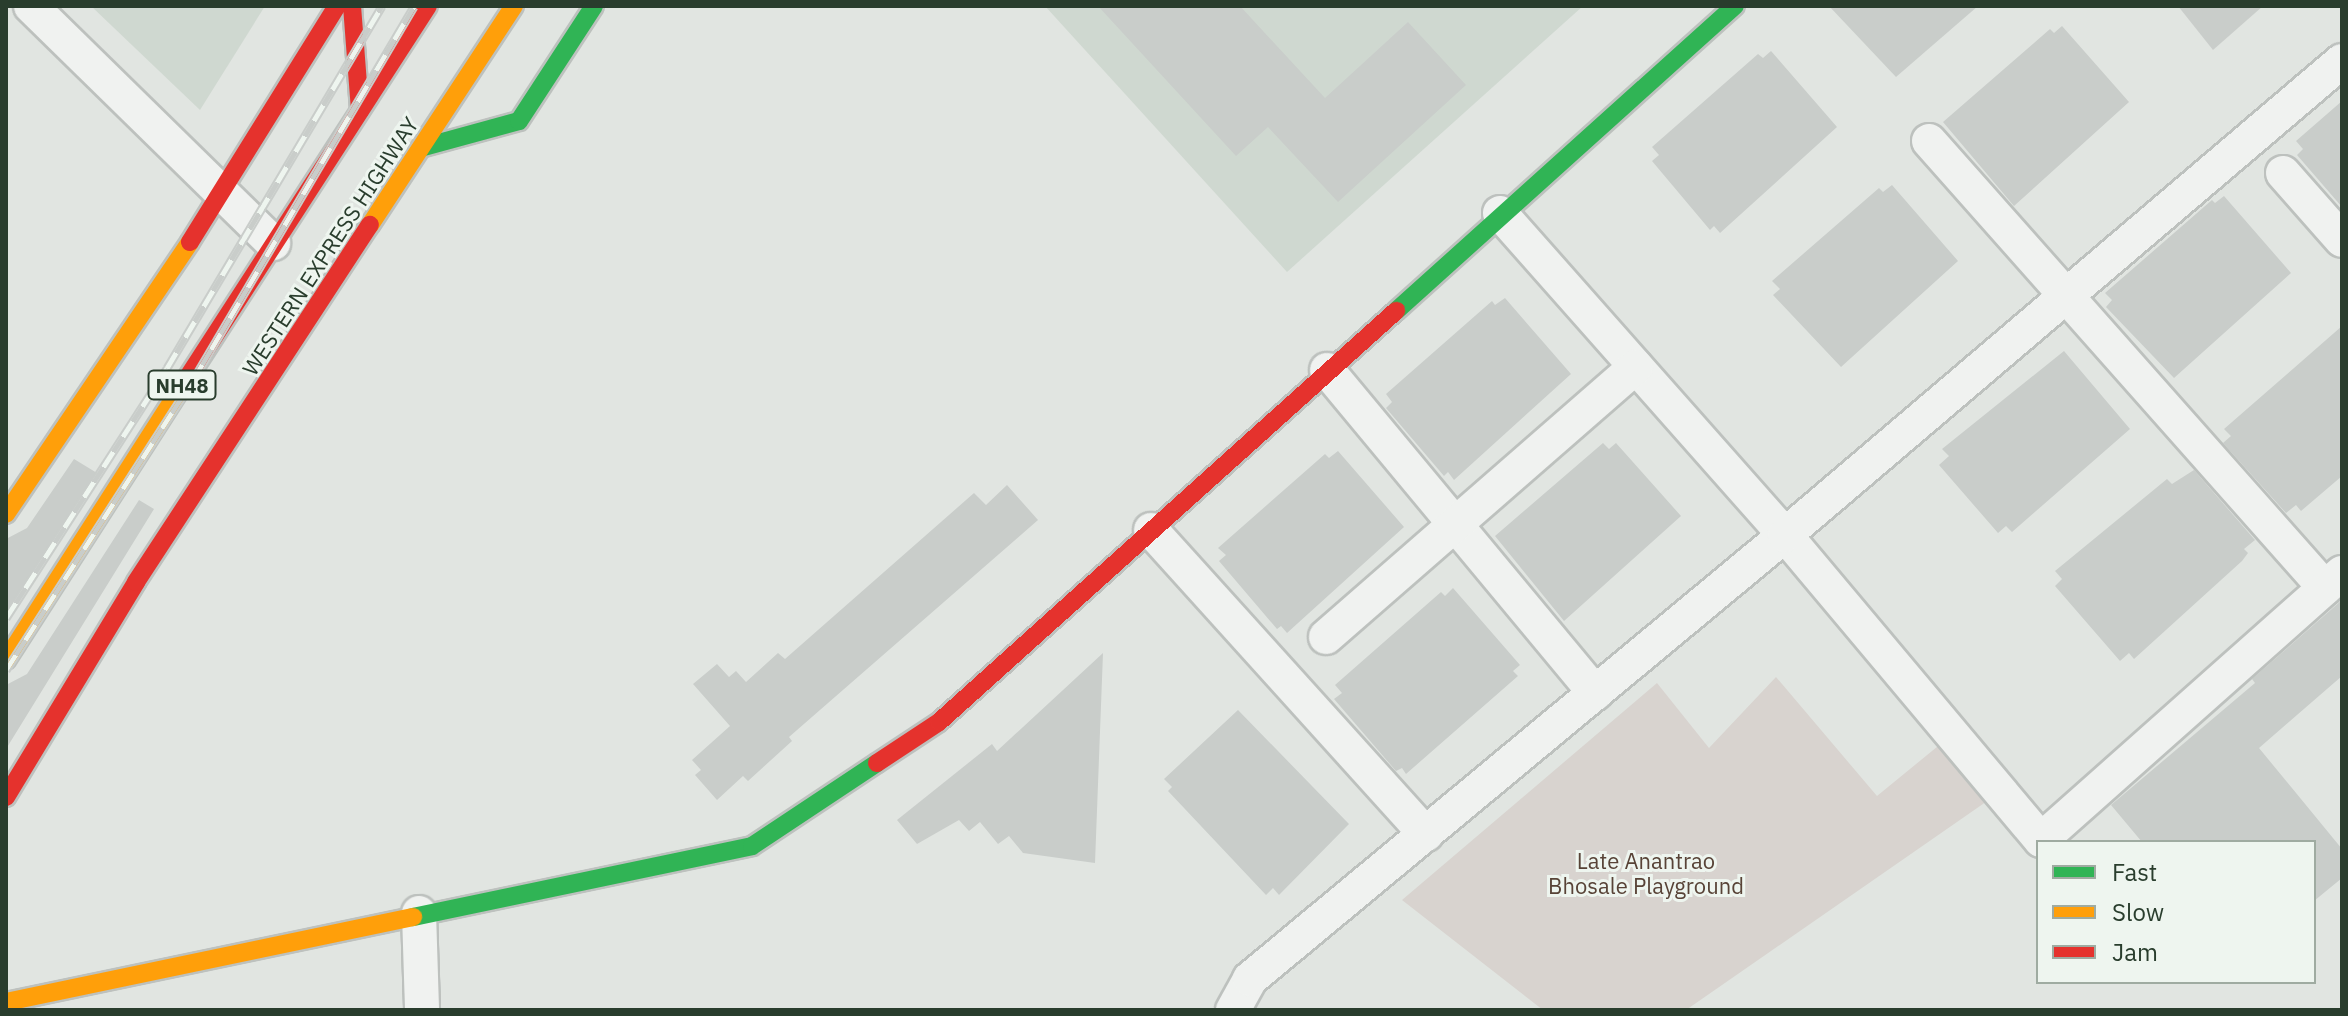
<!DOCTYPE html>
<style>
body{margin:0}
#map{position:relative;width:2348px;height:1016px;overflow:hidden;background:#e1e5e1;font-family:"IBM Plex Sans",sans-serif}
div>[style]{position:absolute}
.built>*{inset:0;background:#cfd8d0}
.green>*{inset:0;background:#d8d3cf}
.building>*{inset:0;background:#c9cdca}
.roads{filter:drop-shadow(2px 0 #bdc1be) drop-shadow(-2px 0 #bdc1be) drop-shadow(0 2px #bdc1be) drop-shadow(0 -2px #bdc1be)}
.street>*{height:34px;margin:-17px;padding:0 17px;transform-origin:17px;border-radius:17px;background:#f0f2f0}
.fast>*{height:18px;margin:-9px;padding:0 9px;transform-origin:9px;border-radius:9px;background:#30b455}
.slow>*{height:18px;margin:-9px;padding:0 9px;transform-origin:9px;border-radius:9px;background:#ff9f0a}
.jam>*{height:18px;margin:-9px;padding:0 9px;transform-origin:9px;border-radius:9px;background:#e5322d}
.rail>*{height:9px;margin-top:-4.5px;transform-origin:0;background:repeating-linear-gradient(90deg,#eef5ef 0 18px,#c9cdca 0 36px);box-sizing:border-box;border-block:2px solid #c9cdca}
span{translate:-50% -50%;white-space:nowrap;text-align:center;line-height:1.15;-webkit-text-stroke:6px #eef5ef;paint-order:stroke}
.shield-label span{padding:2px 6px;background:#eef5ef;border:2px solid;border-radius:6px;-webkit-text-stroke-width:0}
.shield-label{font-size:20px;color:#293d2d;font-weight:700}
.street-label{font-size:22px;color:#293d2d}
.park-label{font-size:22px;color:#584337}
.frame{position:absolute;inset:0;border:8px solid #293d2d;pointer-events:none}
.legend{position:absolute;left:2036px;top:840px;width:280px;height:144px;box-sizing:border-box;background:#eef5ef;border:2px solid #9faba1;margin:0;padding:10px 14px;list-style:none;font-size:24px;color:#293d2d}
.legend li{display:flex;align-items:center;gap:16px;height:40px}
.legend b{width:40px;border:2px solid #9faba1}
</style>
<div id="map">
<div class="built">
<div style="clip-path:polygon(91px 6px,265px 6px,200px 110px)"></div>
<div style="clip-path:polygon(1045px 6px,1583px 6px,1287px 272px)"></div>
</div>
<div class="green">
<div style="clip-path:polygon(1776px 677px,1877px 796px,1943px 742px,1993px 797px,1686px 1010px,1543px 1010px,1402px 900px,1657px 683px,1709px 748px)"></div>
</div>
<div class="building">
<div style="clip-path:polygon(1098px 6px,1240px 6px,1325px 98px,1408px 22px,1466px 85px,1338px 202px,1268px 127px,1236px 156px)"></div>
<div style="clip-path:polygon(1829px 6px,1978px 6px,1896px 77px)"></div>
<div style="clip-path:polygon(2178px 6px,2263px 6px,2213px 50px)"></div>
<div style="clip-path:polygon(2062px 26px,2129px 102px,2014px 206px,1943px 122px,2050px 29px,2054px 33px)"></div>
<div style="clip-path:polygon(1771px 51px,1837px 127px,1720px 233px,1714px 226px,1710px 230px,1652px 161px,1659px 155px,1652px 147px,1758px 54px,1763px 58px)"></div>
<div style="clip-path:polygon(2342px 101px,2342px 207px,2297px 155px,2303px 149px,2296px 141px)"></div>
<div style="clip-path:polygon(1892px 185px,1958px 261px,1841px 367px,1773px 295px,1780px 289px,1772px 281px,1879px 188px,1883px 192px)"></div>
<div style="clip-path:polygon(2224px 196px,2291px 273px,2174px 378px,2106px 307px,2112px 300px,2105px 293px,2212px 200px,2215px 203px)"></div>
<div style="clip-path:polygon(1505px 298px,1571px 374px,1454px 480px,1448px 472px,1444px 476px,1386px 408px,1392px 402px,1386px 394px,1492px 301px,1495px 305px)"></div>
<div style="clip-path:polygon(2342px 326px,2342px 476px,2301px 511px,2296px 505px,2286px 513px,2223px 443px,2231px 436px,2224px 429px)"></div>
<div style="clip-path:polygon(2064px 351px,2130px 429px,2012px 532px,2006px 526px,1998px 533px,1939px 465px,1949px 456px,1942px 449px)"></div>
<div style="clip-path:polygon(1603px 443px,1609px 449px,1616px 443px,1681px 516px,1564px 621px,1495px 536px)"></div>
<div style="clip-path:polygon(1338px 451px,1404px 527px,1287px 633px,1281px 626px,1277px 629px,1219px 561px,1226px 555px,1218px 548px,1325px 454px,1329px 458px)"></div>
<div style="clip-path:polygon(74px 459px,97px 473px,6px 614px,6px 539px,27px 528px)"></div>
<div style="clip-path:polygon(2194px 470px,2255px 540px,2244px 549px,2248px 553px,2242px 561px,2134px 659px,2129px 653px,2120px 661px,2055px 586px,2062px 579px,2055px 571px,2167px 479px,2172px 484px)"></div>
<div style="clip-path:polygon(1007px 485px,1038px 520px,789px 737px,792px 741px,748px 781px,743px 776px,717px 800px,695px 775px,701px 770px,692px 760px,730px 726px,693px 684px,717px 664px,729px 677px,736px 671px,746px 682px,778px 653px,785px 659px,974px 493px,986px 505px)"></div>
<div style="clip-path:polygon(139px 500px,154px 509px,6px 749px,6px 685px,27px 674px)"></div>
<div style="clip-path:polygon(1453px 588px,1520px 665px,1513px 671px,1518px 676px,1406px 774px,1402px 768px,1396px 771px,1334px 699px,1342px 693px,1335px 685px,1441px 592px,1445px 596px)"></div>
<div style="clip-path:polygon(2342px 600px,2342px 676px,2259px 748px,2342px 849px,2342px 878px,2314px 901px,2314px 842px,2142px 842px,2111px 805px,2255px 683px,2252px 679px)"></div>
<div style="clip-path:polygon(1103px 653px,1095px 863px,1023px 853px,1009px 836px,998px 844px,980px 822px,969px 831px,959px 820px,917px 844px,897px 820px,992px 744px,997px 751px)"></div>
<div style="clip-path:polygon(1238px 710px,1349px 824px,1279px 895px,1273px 888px,1266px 895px,1168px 791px,1172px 787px,1164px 779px)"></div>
</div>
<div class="roads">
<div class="street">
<div style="left:31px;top:6px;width:339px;rotate:44.4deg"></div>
<div style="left:1929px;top:141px;width:597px;rotate:48.46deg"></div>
<div style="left:2283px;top:173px;width:89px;rotate:48.6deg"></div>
<div style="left:1500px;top:213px;width:430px;rotate:48.5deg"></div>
<div style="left:1785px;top:535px;width:398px;rotate:50deg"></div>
<div style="left:2041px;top:840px;width:402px;rotate:-41.6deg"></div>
<div style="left:1327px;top:370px;width:420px;rotate:50.3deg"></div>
<div style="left:1151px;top:530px;width:410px;rotate:47.9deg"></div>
<div style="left:1326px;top:637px;width:411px;rotate:-41.1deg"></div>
<div style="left:419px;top:913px;width:97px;rotate:88.2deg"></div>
<div style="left:1233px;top:1010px;width:35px;rotate:-61deg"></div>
<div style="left:1250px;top:979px;width:695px;rotate:-39.69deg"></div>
<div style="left:1785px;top:535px;width:731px;rotate:-40.4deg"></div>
</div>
<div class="fast">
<div style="left:424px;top:147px;width:98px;rotate:-15.3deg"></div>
<div style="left:519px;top:121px;width:137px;rotate:-56.9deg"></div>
<div style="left:1396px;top:311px;width:456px;rotate:-42deg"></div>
<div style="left:413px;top:917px;width:346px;rotate:-11.8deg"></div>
<div style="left:752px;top:846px;width:150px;rotate:-33.6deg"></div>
</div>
<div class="slow">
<div style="left:370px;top:225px;width:262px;rotate:-56.7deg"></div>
<div style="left:6px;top:514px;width:328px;rotate:-55.9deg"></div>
<div style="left:6px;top:660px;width:333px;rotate:-57.3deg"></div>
<div style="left:6px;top:1002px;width:416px;rotate:-11.8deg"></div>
</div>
<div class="jam">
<div style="left:352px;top:6px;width:105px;rotate:85.6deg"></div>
<div style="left:190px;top:242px;width:278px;rotate:-58.1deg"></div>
<div style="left:186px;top:380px;width:445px;rotate:-57.1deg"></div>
<div style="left:877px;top:763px;width:74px;rotate:-33.5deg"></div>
<div style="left:939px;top:722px;width:615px;rotate:-41.97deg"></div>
<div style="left:6px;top:797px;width:251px;rotate:-58.8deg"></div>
<div style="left:136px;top:582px;width:427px;rotate:-56.8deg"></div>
</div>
</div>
<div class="rail">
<div style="left:6px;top:618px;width:297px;rotate:-57.2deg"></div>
<div style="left:167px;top:368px;width:421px;rotate:-59.3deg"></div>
<div style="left:6px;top:670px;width:345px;rotate:-57.2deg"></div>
<div style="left:193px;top:380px;width:434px;rotate:-59.4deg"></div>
</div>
<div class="shield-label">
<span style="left:182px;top:385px">NH48</span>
</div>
<div class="street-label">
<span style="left:330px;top:246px;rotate:-57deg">WESTERN EXPRESS HIGHWAY</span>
</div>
<div class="park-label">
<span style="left:1646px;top:873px">Late Anantrao<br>Bhosale Playground</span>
</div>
<div class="frame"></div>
<ul class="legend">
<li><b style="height:10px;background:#30b455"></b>Fast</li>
<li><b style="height:10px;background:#ff9f0a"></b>Slow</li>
<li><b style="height:10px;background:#e5322d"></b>Jam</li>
</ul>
</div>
